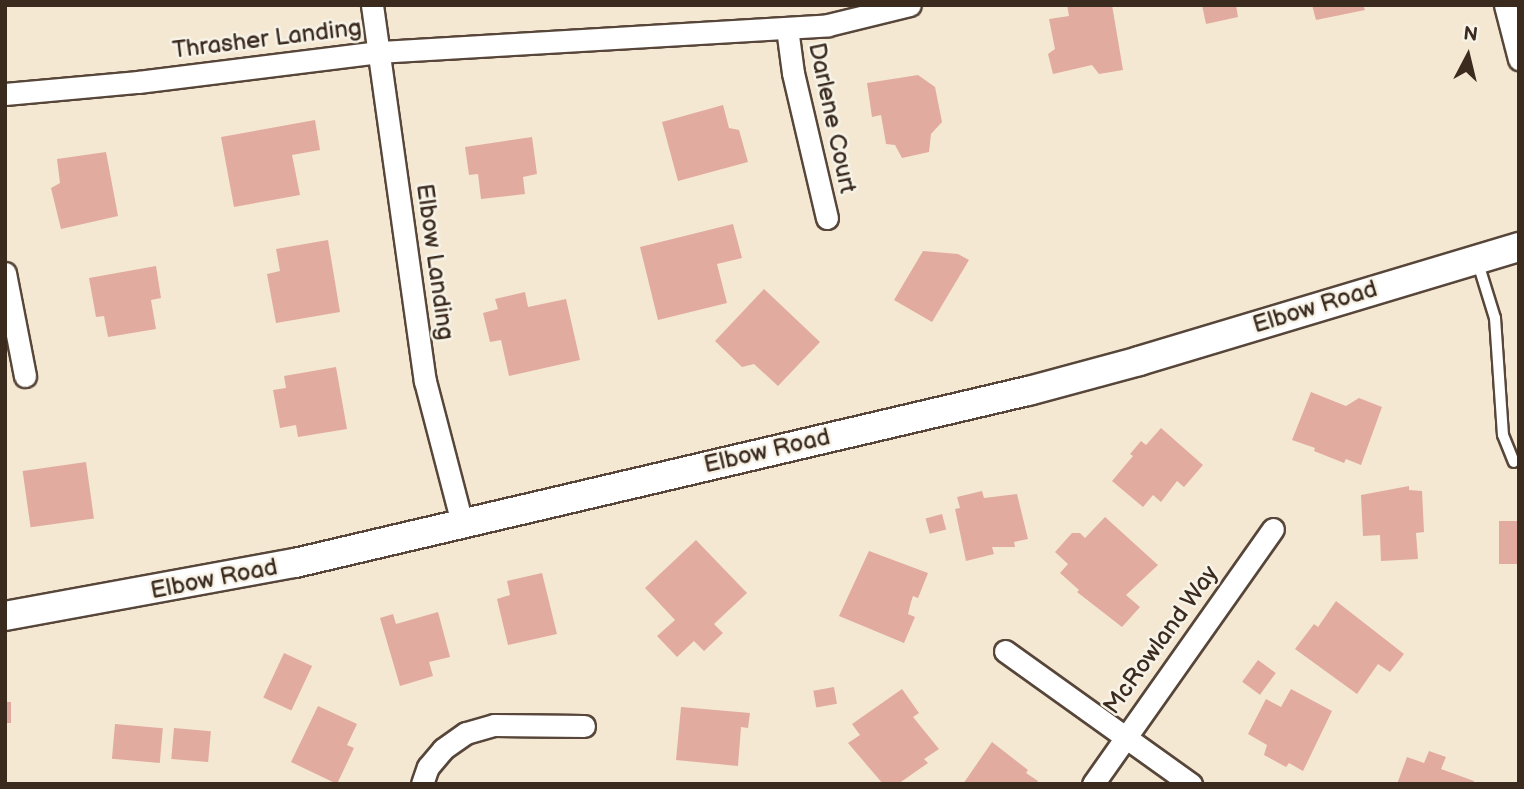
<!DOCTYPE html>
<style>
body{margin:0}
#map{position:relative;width:1524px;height:789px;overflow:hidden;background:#f4e8d3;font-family:"Balsamiq Sans",sans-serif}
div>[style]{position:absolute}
.building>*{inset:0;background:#e2aba0;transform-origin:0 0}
.roads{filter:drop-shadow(2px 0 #574639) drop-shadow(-2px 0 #574639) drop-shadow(0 2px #574639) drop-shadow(0 -2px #574639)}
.lane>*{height:10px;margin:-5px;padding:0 5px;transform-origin:5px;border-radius:5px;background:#fff}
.street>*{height:21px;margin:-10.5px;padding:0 10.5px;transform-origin:10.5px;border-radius:10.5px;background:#fff}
.secondary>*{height:28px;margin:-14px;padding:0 14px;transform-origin:14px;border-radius:14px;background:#fff}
span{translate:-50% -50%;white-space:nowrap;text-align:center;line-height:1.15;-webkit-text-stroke:5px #f7f3e8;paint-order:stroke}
.street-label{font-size:24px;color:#3b2a1e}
.frame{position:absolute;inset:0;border:7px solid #3b2a1e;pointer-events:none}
.north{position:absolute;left:1433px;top:21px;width:70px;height:70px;-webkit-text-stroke:5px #f7f3e8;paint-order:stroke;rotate:7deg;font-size:19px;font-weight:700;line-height:28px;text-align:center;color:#3b2a1e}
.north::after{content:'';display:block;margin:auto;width:24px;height:32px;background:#3b2a1e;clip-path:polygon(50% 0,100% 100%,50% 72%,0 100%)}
</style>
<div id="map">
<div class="building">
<div style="clip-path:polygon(1067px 5px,1112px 5px,1123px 70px,1099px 74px,1092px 65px,1053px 74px,1048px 54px,1055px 49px,1049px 19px,1069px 16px)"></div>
<div style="clip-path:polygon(1202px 5px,1236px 5px,1238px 17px,1206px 24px)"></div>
<div style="clip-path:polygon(1312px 5px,1363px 5px,1365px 10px,1316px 20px)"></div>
<div style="clip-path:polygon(918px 75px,935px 87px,942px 122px,931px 134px,929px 152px,902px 158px,895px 145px,886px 144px,881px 115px,872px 117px,867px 83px)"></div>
<div style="clip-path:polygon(723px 105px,729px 128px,739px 130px,748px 162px,678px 181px,662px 122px)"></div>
<div style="clip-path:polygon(315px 120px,320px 150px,292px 155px,300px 195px,234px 207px,221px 137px)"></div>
<div style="clip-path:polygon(532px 137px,537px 174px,523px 177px,525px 194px,481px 199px,478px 174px,469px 175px,465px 147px)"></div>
<div style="clip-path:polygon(106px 152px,118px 216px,61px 229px,51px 188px,60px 183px,57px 159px)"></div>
<div style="clip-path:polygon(733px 224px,742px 258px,717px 264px,727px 303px,658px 320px,640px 247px)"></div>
<div style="clip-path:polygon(328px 240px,340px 312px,276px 323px,267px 274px,280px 271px,276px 249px)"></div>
<div style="clip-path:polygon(923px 251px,958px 254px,969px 260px,932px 322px,894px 300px)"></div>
<div style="clip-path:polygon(156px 266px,161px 298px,151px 300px,156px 329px,108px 337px,104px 316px,96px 317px,89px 278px)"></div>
<div style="clip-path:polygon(764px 289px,820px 342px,778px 386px,754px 364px,742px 367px,715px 341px)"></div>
<div style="clip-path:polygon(525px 292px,528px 307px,566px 299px,580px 360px,509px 376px,501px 340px,490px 342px,483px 313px,498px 309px,495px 299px)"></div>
<div style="clip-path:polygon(336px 367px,347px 429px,298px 437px,296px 425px,280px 428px,273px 390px,286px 388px,284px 376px)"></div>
<div style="clip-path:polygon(1311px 392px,1346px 406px,1359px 398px,1382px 407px,1361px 465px,1346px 459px,1344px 463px,1314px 451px,1315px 448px,1292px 440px)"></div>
<div style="clip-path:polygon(1161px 428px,1203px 465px,1184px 487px,1177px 481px,1161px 502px,1153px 495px,1143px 507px,1112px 481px,1133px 456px,1130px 454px,1141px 441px,1146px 445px)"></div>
<div style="left:86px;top:462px;width:57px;height:64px;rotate:82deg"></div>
<div style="clip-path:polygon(1409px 486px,1409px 490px,1422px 491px,1424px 532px,1416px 533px,1418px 559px,1381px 561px,1380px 535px,1363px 536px,1361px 495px)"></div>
<div style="clip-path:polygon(982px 491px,984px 498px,1017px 494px,1028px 539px,1014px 542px,1015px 547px,992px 547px,994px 554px,966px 561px,955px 509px,960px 508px,957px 497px)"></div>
<div style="left:942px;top:514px;width:16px;height:17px;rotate:75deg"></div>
<div style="clip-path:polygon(1105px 517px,1158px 565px,1126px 595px,1140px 607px,1122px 627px,1077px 592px,1079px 590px,1060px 573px,1068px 564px,1055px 552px,1072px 533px,1080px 533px,1085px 538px)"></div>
<div style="left:1519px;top:521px;width:43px;height:20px;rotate:90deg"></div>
<div style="clip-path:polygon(696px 540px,747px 593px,714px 624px,723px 633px,704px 651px,694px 641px,677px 657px,657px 636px,675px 620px,645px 588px)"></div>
<div style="clip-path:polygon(869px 551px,928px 573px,918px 598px,913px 596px,911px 602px,908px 614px,915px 617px,904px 643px,839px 616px)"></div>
<div style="clip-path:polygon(542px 573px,557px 634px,508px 645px,497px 599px,510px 595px,507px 581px)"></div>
<div style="clip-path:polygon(1336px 601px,1404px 654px,1390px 672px,1378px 664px,1357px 694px,1295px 649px,1314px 624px,1318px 627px)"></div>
<div style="clip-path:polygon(438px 612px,450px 657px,429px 662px,433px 676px,400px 686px,380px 618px,393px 614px,396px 624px)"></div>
<div style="left:284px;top:653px;width:31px;height:49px;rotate:25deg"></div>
<div style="left:1258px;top:660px;width:22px;height:27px;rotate:36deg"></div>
<div style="left:834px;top:687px;width:17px;height:21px;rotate:80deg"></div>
<div style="clip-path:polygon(902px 689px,919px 713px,913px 717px,939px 749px,924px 759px,928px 763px,898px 784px,883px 784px,848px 743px,860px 735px,852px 724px)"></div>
<div style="clip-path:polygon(1291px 689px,1332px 711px,1303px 771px,1289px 763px,1286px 767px,1264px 755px,1267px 745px,1248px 734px,1266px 699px,1281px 707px)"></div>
<div style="left:5px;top:702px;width:6px;height:21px"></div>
<div style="clip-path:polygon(318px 706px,357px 724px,347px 745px,354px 748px,337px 784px,291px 762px)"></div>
<div style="clip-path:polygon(681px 707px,750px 713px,748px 728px,741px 727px,738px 766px,676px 760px)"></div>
<div style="left:115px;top:724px;width:48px;height:35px;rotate:5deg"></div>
<div style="left:174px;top:728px;width:37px;height:31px;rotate:5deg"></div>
<div style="clip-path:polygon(992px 742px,1028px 770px,1026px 773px,1038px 781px,1036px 784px,963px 784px)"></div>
<div style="clip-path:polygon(1429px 751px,1446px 757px,1441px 769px,1474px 781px,1473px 784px,1397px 784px,1407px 757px,1424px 763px)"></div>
</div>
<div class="roads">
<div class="lane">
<div style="left:1477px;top:260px;width:61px;rotate:72.8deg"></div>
<div style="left:1495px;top:318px;width:117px;rotate:86.1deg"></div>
<div style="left:1503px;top:435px;width:29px;rotate:68deg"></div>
</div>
<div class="street">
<div style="left:372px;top:5px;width:380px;rotate:82deg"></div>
<div style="left:425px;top:381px;width:147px;rotate:75.4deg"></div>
<div style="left:1505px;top:5px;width:56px;rotate:75.5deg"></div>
<div style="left:787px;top:28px;width:45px;rotate:82.4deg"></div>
<div style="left:793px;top:73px;width:149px;rotate:76.8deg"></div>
<div style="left:5px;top:94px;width:134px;rotate:-5.2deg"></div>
<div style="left:138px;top:82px;width:243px;rotate:-7.1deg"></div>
<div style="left:379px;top:52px;width:450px;rotate:-3.4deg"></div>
<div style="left:828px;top:25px;width:84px;rotate:-13.7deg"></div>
<div style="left:5px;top:273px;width:105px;rotate:79deg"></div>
<div style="left:1005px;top:651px;width:229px;rotate:35.6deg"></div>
<div style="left:422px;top:784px;width:18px;rotate:-71deg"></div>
<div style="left:428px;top:767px;width:23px;rotate:-50deg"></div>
<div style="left:443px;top:749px;width:28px;rotate:-35deg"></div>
<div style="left:466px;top:733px;width:29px;rotate:-16deg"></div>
<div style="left:494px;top:725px;width:90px;rotate:0.6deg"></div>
<div style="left:1093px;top:784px;width:312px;rotate:-54.8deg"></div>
</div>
<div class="secondary">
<div style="left:5px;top:616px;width:295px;rotate:-10.4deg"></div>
<div style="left:295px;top:563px;width:753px;rotate:-13.21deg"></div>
<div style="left:1028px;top:391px;width:115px;rotate:-15.1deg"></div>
<div style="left:1139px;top:361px;width:397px;rotate:-16.7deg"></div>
</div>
</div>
<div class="street-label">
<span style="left:267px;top:39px;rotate:-7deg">Thrasher Landing</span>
<span style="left:832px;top:118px;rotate:78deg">Darlene Court</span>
<span style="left:435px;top:262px;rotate:82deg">Elbow Landing</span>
<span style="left:1315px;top:307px;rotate:-17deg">Elbow Road</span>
<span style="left:767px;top:451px;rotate:-13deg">Elbow Road</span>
<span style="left:214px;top:579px;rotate:-11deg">Elbow Road</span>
<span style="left:1161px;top:640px;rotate:-54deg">McRowland Way</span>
</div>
<div class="frame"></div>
<div class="north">N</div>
</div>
